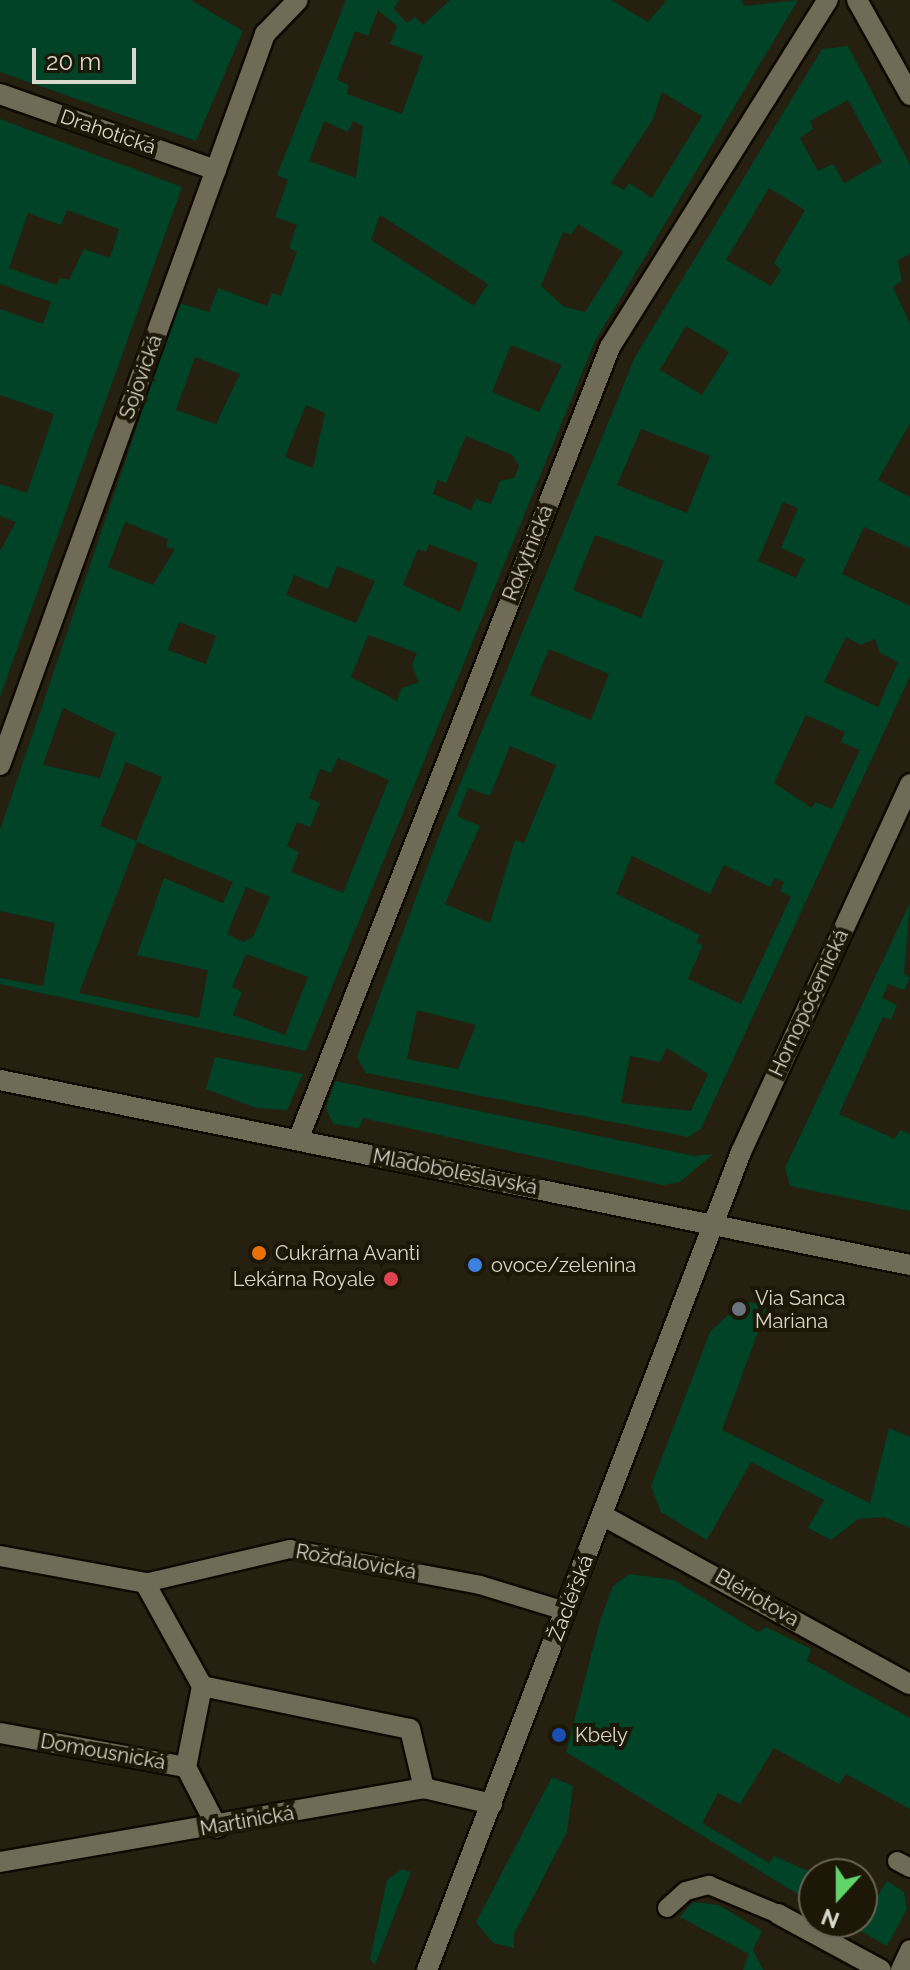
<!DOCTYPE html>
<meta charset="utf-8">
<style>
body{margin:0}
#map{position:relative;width:910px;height:1970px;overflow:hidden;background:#25200f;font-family:Raleway,sans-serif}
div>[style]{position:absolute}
.green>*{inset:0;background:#004327}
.roads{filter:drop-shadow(2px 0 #0e0a00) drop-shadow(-2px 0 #0e0a00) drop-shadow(0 2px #0e0a00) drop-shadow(0 -2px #0e0a00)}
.lane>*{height:18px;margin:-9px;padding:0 9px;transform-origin:9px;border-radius:9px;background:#706b57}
.street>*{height:20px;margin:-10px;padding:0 10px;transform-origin:10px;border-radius:10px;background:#706b57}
.secondary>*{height:20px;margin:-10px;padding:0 10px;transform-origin:10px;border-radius:10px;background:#706b57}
.dots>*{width:22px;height:22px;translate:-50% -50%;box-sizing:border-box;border:4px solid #1c1706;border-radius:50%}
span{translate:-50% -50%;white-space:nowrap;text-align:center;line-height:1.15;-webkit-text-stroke:8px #1c1706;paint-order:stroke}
.street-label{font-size:20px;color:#dbd8ce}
.poi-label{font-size:20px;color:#dbd8ce}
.left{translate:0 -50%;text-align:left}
.right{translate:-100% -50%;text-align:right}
.north{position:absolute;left:798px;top:1858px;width:80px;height:80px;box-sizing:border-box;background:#1c1706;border:2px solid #686456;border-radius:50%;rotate:201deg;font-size:22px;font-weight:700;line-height:32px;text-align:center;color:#dbd8ce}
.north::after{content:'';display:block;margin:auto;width:28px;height:36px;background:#61d46a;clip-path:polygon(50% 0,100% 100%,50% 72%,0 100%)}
.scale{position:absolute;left:32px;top:48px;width:104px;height:36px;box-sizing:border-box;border:4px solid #dbd8ce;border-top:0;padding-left:10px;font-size:24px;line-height:28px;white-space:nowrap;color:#dbd8ce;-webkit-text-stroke:6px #1c1706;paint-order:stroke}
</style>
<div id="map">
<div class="green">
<div style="clip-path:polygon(0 0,191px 0,243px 31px,196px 141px,0 72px)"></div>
<div style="clip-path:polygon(evenodd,346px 0,399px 0,394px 9px,407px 23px,415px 17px,423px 25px,450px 0,611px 0,648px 22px,667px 0,741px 0,745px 6px,798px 0,595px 341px,306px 1051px,0 984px,0 978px,43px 986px,55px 923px,0 911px,0 830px,179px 303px,209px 312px,218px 288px,267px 306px,272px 293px,281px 296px,297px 252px,289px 248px,297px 225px,275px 217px,288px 180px,277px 175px,346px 0,378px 10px,397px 26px,390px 44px,423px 56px,402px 114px,347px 94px,349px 85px,337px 80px,355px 31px,368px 36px,378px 10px,346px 0,662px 92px,702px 116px,652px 198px,629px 183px,624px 190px,611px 183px,653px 119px,662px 92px,346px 0,324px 121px,348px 132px,353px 121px,363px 126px,356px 178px,309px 161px,324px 121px,346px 0,380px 215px,488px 284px,474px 306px,371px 240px,380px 215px,346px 0,578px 224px,623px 252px,585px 312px,563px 306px,541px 286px,563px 232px,571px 235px,578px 224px,346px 0,511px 345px,562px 365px,539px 412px,492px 392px,511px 345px,346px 0,195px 357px,240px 374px,216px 424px,176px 410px,195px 357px,346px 0,306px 405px,325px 413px,313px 468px,285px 457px,306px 405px,346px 0,466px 436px,512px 455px,519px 466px,514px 478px,500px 481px,491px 504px,476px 499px,471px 510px,433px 494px,438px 480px,446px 483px,466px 436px,346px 0,125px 522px,168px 539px,166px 547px,175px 549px,153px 585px,108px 567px,125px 522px,346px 0,429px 544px,478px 563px,460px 612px,403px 585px,418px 549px,426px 552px,429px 544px,346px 0,337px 566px,375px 581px,356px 623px,286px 595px,294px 575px,328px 589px,337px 566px,346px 0,179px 622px,216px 636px,206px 664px,168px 650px,179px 622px,346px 0,368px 635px,417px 653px,412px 665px,419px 682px,402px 688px,397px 701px,351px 677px,368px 635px,346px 0,63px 708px,115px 733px,100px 778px,43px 765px,63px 708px,346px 0,338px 758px,389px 780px,343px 893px,291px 872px,299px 852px,287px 846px,297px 822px,310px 827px,320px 803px,309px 798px,320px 769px,331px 773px,338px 758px,346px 0,126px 762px,162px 777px,136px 841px,100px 826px,126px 762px,346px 0,137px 842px,233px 882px,223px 903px,164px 878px,137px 955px,208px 970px,199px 1018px,79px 993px,137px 842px,346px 0,246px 887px,270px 897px,253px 937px,243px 942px,227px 934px,246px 887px,346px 0,246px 954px,308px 977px,285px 1035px,233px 1015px,242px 992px,232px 987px,246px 954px)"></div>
<div style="clip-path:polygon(evenodd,848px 46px,910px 165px,910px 254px,898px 260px,902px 281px,893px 287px,910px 324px,910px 423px,878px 480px,910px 497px,910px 548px,864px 527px,842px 574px,910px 606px,910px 676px,701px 1129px,688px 1137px,366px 1073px,357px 1057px,438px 838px,635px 357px,822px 49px,848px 46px,848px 100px,882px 162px,844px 183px,833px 164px,818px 171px,800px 138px,813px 129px,810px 121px,848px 100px,848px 46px,769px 188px,805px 210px,774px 263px,781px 270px,771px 286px,726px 260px,769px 188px,848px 46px,686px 326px,729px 352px,702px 395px,660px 370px,686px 326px,848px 46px,641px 429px,710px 456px,687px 513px,617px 485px,641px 429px,848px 46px,783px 502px,798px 508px,781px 548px,805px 559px,796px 578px,758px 561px,783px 502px,848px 46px,595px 535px,664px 561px,641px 618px,573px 590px,595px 535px,848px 46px,846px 637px,860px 645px,875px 639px,880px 653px,898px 662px,878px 707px,824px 682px,846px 637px,848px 46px,549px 649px,609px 674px,591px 720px,530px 695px,549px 649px,848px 46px,806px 715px,845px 732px,841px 742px,860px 750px,832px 809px,815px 802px,812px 808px,774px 783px,806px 715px,848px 46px,510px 746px,556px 765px,524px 843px,515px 840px,490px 923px,445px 904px,480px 826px,457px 816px,468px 788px,490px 796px,510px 746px,848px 46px,632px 856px,710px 894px,724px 865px,770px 887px,775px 878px,784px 882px,780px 891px,791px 897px,741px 1004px,688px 979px,703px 945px,696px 943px,700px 935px,616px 894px,632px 856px,848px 46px,417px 1010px,476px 1025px,458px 1069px,407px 1059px,417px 1010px,848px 46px,667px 1048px,708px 1074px,691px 1111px,621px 1103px,630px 1056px,660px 1062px,667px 1048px)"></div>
<div style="clip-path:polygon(evenodd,0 119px,182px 187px,0 697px,0 551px,16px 522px,0 516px,0 484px,27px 493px,54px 414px,0 395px,0 309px,43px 324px,51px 302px,0 284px,0 119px,67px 210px,119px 229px,110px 258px,84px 249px,69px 280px,60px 278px,56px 285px,9px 268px,28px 213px,61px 225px,67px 210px)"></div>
<div style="clip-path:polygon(910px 903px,904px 973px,910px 978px,904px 990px,888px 984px,882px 998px,897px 1005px,891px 1020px,883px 1017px,839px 1114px,895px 1139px,900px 1130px,910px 1134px,910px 1211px,790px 1186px,785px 1168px)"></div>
<div style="clip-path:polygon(215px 1057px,303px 1074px,287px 1110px,256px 1108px,206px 1089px)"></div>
<div style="clip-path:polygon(335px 1081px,695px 1156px,713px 1154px,680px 1182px,663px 1185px,363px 1118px,359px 1128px,333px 1124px,326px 1108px)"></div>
<div style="clip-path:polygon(769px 1302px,722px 1430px,870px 1503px,889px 1428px,910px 1437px,910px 1528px,884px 1517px,858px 1519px,831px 1540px,808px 1528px,824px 1500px,751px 1462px,707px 1540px,661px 1512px,651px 1486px,710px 1332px,740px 1303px)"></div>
<div style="clip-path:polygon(629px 1574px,674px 1580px,758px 1632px,766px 1627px,811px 1649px,807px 1661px,910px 1718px,910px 1809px,846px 1774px,839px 1784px,774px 1748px,740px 1804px,718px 1793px,702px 1823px,769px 1863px,774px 1856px,815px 1874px,814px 1904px,566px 1752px,600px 1621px,613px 1586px)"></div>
<div style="clip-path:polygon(552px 1777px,573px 1786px,567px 1832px,514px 1934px,514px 1948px,493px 1943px,476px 1922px)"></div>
<div style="clip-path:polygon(402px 1869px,411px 1872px,375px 1965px,370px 1959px,387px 1880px)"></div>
<div style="clip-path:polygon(887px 1881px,904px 1892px,907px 1909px,887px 1946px,845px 1922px,862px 1922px,862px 1900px,872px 1905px)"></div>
<div style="clip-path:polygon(693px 1902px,719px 1905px,762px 1931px,753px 1950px,763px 1970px,743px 1970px,749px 1954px,680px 1917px)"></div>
</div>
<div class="roads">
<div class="lane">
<div style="left:145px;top:1583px;width:149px;rotate:-13.2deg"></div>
<div style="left:290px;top:1549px;width:193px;rotate:10.7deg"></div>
<div style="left:480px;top:1585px;width:89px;rotate:17deg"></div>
<div style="left:897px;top:1861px;width:15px;rotate:28deg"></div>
<div style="left:667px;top:1908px;width:25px;rotate:-42deg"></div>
<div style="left:686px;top:1891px;width:24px;rotate:-15deg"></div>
<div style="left:709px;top:1885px;width:75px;rotate:22.8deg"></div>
<div style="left:900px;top:1970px;width:23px;rotate:-65deg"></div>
</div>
<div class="street">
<div style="left:0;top:94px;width:229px;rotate:19.4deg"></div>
<div style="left:0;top:765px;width:778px;rotate:-70.07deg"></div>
<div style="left:265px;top:34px;width:47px;rotate:-45.9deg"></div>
<div style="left:298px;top:1140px;width:852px;rotate:-68.52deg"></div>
<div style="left:610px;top:347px;width:410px;rotate:-57.9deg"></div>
<div style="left:602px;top:1515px;width:351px;rotate:28.8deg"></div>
<div style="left:0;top:1556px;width:147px;rotate:10.5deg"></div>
<div style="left:145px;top:1583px;width:118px;rotate:61deg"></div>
<div style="left:202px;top:1686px;width:212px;rotate:11.7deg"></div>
<div style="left:410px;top:1729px;width:61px;rotate:76.7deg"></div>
<div style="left:0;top:1733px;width:189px;rotate:10.4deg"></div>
<div style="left:186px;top:1767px;width:68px;rotate:62.7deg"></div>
<div style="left:186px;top:1767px;width:83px;rotate:-78.8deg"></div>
<div style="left:0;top:1862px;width:430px;rotate:-9.9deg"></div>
<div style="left:424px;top:1788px;width:70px;rotate:13.2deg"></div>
<div style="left:778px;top:1914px;width:117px;rotate:28.5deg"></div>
</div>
<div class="secondary">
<div style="left:857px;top:0;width:109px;rotate:60.8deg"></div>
<div style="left:0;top:1080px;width:929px;rotate:11.49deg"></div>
<div style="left:427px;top:1970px;width:876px;rotate:-69deg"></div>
<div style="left:741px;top:1152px;width:405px;rotate:-65.3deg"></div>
</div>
</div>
<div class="dots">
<div style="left:259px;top:1253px;background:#e8710a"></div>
<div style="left:475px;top:1265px;background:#3f7fe0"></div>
<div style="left:391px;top:1279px;background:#e0444e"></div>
<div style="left:739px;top:1309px;background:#6b7280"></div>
<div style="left:559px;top:1735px;background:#1a4fb4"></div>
</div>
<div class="street-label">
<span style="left:108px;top:132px;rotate:19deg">Drahotická</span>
<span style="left:141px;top:377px;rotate:-70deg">Sojovická</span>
<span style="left:528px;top:553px;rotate:-68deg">Rokytnická</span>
<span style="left:809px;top:1003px;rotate:-65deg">Hornopočernická</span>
<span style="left:455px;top:1172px;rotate:11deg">Mladoboleslavská</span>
<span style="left:356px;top:1562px;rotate:10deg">Rožďalovická</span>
<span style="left:571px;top:1598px;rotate:-69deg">Žacléřská</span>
<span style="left:757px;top:1598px;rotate:30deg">Blériotova</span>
<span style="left:103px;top:1752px;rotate:10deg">Domousnická</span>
<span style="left:247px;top:1821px;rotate:-10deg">Martinická</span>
</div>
<div class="poi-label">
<span class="left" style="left:275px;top:1253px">Cukrárna Avanti</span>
<span class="left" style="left:491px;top:1265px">ovoce/zelenina</span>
<span class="right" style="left:375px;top:1279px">Lekárna Royale</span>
<span class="left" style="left:755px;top:1310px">Via Sanca<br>Mariana</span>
<span class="left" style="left:575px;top:1735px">Kbely</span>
</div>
<div class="north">N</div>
<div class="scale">20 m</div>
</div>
